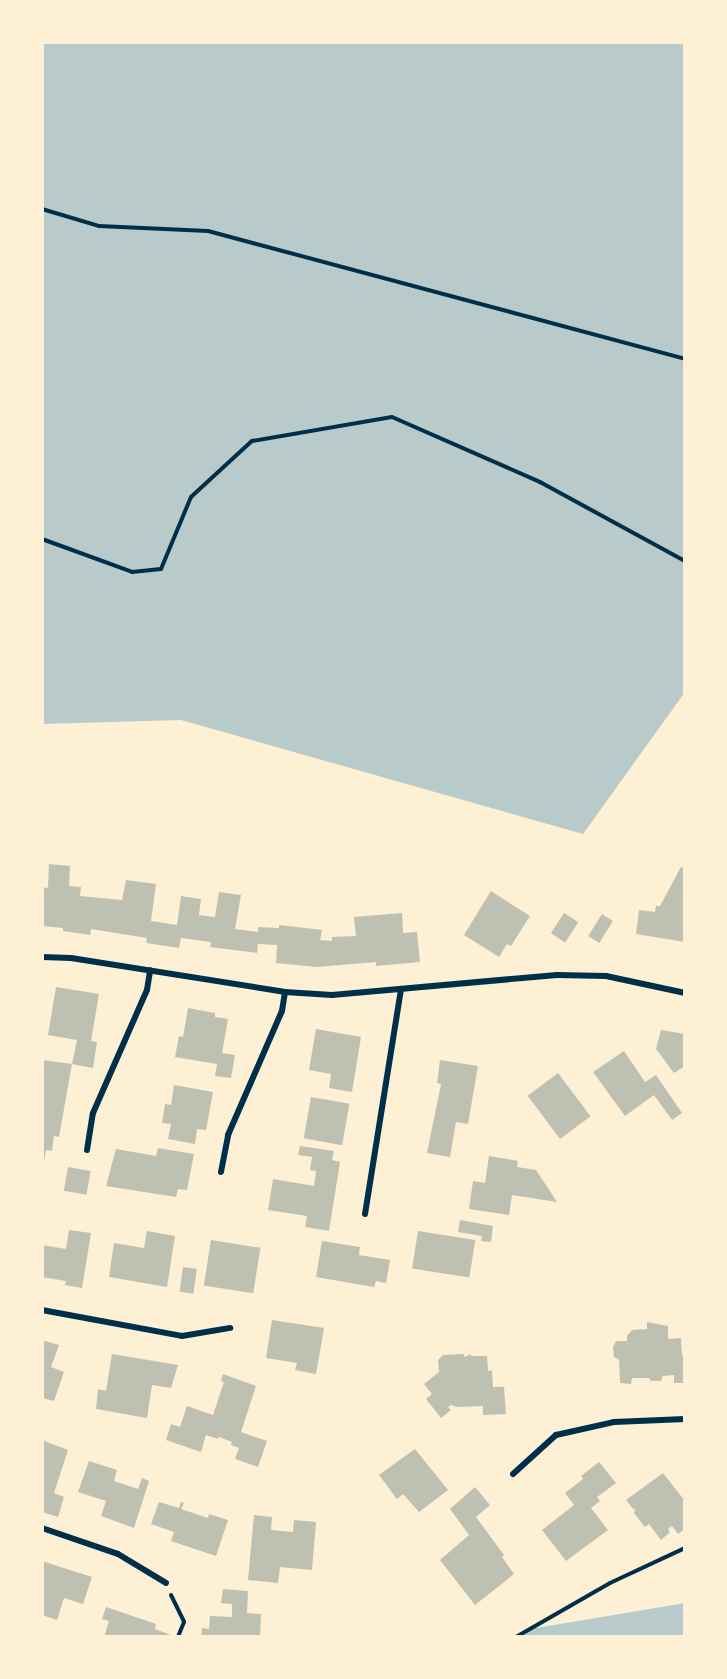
<!DOCTYPE html>
<style>
body{margin:0}
#map{position:relative;width:727px;height:1679px;overflow:hidden;background:#fdf0d5;font-family:Manrope,sans-serif}
div>[style]{position:absolute}
.green>*{inset:0;background:#b9caca}
.building>*{inset:0;background:#bec0b2;transform-origin:0 0}
.path>*{height:4px;margin:-2px;padding:0 2px;transform-origin:2px;border-radius:2px;background:#003049}
.minor>*{height:6px;margin:-3px;padding:0 3px;transform-origin:3px;border-radius:3px;background:#003049}
span{translate:-50% -50%;white-space:nowrap;text-align:center;line-height:1.15;-webkit-text-stroke:6px #fdf0d5;paint-order:stroke}
.frame{position:absolute;inset:0;border:44px solid #fdf0d5;pointer-events:none}
</style>
<div id="map">
<div class="green">
<div style="clip-path:polygon(42px 42px,685px 42px,685px 692px,583px 834px,181px 720px,42px 724px)"></div>
<div style="clip-path:polygon(685px 1603px,685px 1637px,521px 1637px,530px 1629px)"></div>
</div>
<div class="building">
<div style="clip-path:polygon(49px 864px,70px 866px,69px 886px,81px 887px,80px 896px,122px 900px,126px 880px,156px 884px,151px 921px,177px 925px,181px 896px,201px 899px,199px 915px,215px 917px,219px 892px,241px 895px,235px 929px,258px 932px,258px 927px,279px 928px,279px 925px,322px 930px,320px 940px,332px 941px,332px 937px,356px 936px,354px 917px,402px 913px,403px 933px,417px 932px,420px 962px,376px 966px,376px 962px,317px 967px,276px 963px,277px 945px,258px 944px,257px 953px,210px 947px,211px 942px,181px 938px,179px 948px,146px 943px,147px 938px,91px 929px,90px 935px,63px 931px,63px 928px,42px 926px,42px 887px,48px 888px)"></div>
<div style="clip-path:polygon(681px 867px,685px 869px,685px 942px,636px 934px,639px 910px,655px 912px,656px 906px,660px 906px)"></div>
<div style="clip-path:polygon(491px 891px,530px 916px,511px 946px,507px 944px,499px 957px,464px 935px)"></div>
<div style="left:564px;top:913px;width:17px;height:24px;rotate:33deg"></div>
<div style="left:602px;top:914px;width:13px;height:26px;rotate:32deg"></div>
<div style="clip-path:polygon(56px 987px,99px 994px,91px 1041px,97px 1042px,93px 1068px,72px 1064px,77px 1040px,48px 1035px)"></div>
<div style="clip-path:polygon(188px 1008px,215px 1013px,215px 1017px,228px 1019px,222px 1053px,235px 1055px,231px 1078px,215px 1076px,217px 1064px,175px 1057px,179px 1036px,183px 1037px)"></div>
<div style="clip-path:polygon(316px 1029px,361px 1037px,352px 1092px,329px 1088px,331px 1074px,309px 1070px)"></div>
<div style="clip-path:polygon(661px 1030px,685px 1034px,685px 1066px,674px 1073px,656px 1049px)"></div>
<div style="clip-path:polygon(624px 1051px,645px 1082px,656px 1075px,682px 1113px,672px 1120px,654px 1095px,625px 1116px,593px 1072px)"></div>
<div style="clip-path:polygon(42px 1060px,72px 1064px,59px 1137px,54px 1136px,52px 1151px,46px 1150px,43px 1169px)"></div>
<div style="clip-path:polygon(440px 1060px,478px 1066px,468px 1124px,456px 1122px,450px 1157px,427px 1153px,441px 1084px,437px 1083px)"></div>
<div style="left:558px;top:1073px;width:54px;height:38px;rotate:53deg"></div>
<div style="clip-path:polygon(174px 1085px,213px 1092px,206px 1130px,197px 1129px,195px 1144px,168px 1139px,171px 1124px,162px 1123px,165px 1104px,171px 1105px)"></div>
<div style="left:311px;top:1097px;width:39px;height:42px;rotate:10deg"></div>
<div style="clip-path:polygon(300px 1146px,334px 1151px,332px 1160px,340px 1162px,329px 1231px,305px 1227px,307px 1216px,268px 1210px,273px 1179px,314px 1186px,316px 1171px,310px 1170px,312px 1157px,298px 1155px)"></div>
<div style="clip-path:polygon(158px 1148px,194px 1154px,187px 1190px,178px 1189px,176px 1197px,106px 1186px,116px 1149px,156px 1156px)"></div>
<div style="clip-path:polygon(489px 1156px,518px 1161px,517px 1167px,536px 1170px,557px 1202px,512px 1195px,509px 1215px,469px 1209px,473px 1181px,485px 1183px)"></div>
<div style="left:68px;top:1167px;width:23px;height:24px;rotate:10deg"></div>
<div style="clip-path:polygon(460px 1220px,493px 1226px,491px 1242px,481px 1241px,482px 1236px,458px 1232px)"></div>
<div style="clip-path:polygon(69px 1230px,91px 1233px,82px 1288px,65px 1285px,66px 1281px,42px 1277px,42px 1245px,66px 1249px)"></div>
<div style="clip-path:polygon(147px 1231px,175px 1236px,167px 1287px,109px 1277px,114px 1243px,144px 1248px)"></div>
<div style="left:418px;top:1231px;width:58px;height:38px;rotate:9deg"></div>
<div style="left:211px;top:1240px;width:50px;height:46px;rotate:9deg"></div>
<div style="clip-path:polygon(322px 1241px,360px 1247px,359px 1255px,390px 1260px,386px 1283px,376px 1281px,374px 1287px,316px 1277px)"></div>
<div style="left:183px;top:1267px;width:14px;height:25px;rotate:8deg"></div>
<div style="clip-path:polygon(272px 1320px,324px 1328px,316px 1374px,295px 1370px,297px 1363px,266px 1358px)"></div>
<div style="clip-path:polygon(647px 1322px,668px 1326px,668px 1339px,681px 1338px,682px 1356px,685px 1355px,685px 1383px,674px 1383px,674px 1375px,663px 1376px,661px 1381px,651px 1381px,649px 1378px,632px 1378px,631px 1384px,620px 1383px,619px 1360px,614px 1357px,613px 1347px,616px 1341px,627px 1341px,627px 1336px,632px 1330px,647px 1329px)"></div>
<div style="clip-path:polygon(42px 1340px,59px 1345px,51px 1367px,64px 1372px,54px 1401px,42px 1398px)"></div>
<div style="clip-path:polygon(112px 1354px,178px 1365px,171px 1388px,152px 1385px,147px 1418px,96px 1409px,98px 1389px,106px 1391px)"></div>
<div style="clip-path:polygon(464px 1354px,464px 1357px,471px 1354px,471px 1356px,487px 1356px,488px 1371px,492px 1370px,493px 1387px,504px 1387px,506px 1414px,483px 1415px,483px 1406px,457px 1407px,451px 1405px,448px 1407px,451px 1410px,441px 1418px,426px 1399px,432px 1394px,424px 1384px,439px 1372px,438px 1360px,443px 1355px)"></div>
<div style="clip-path:polygon(223px 1374px,256px 1386px,241px 1432px,267px 1441px,258px 1467px,235px 1459px,239px 1448px,231px 1445px,232px 1442px,219px 1437px,218px 1439px,206px 1435px,201px 1452px,166px 1440px,171px 1424px,180px 1427px,187px 1406px,213px 1415px,224px 1382px,221px 1381px)"></div>
<div style="clip-path:polygon(42px 1440px,68px 1450px,54px 1493px,64px 1497px,58px 1517px,42px 1512px)"></div>
<div style="clip-path:polygon(415px 1449px,448px 1490px,419px 1512px,403px 1494px,397px 1499px,379px 1475px)"></div>
<div style="clip-path:polygon(89px 1461px,117px 1470px,114px 1481px,138px 1489px,142px 1478px,149px 1481px,134px 1528px,101px 1516px,106px 1501px,78px 1492px)"></div>
<div style="clip-path:polygon(599px 1462px,616px 1483px,597px 1497px,600px 1501px,591px 1508px,608px 1530px,566px 1561px,542px 1530px,574px 1505px,565px 1493px,583px 1479px,581px 1476px)"></div>
<div style="clip-path:polygon(663px 1473px,685px 1501px,685px 1529px,678px 1534px,672px 1526px,668px 1529px,670px 1532px,661px 1540px,649px 1524px,645px 1527px,634px 1513px,636px 1508px,634px 1510px,626px 1500px)"></div>
<div style="clip-path:polygon(475px 1487px,490px 1505px,476px 1517px,504px 1555px,502px 1557px,514px 1574px,475px 1605px,440px 1560px,469px 1535px,450px 1509px)"></div>
<div style="clip-path:polygon(159px 1502px,179px 1508px,181px 1502px,184px 1503px,181px 1509px,208px 1518px,209px 1514px,228px 1520px,216px 1556px,171px 1541px,174px 1532px,151px 1524px)"></div>
<div style="clip-path:polygon(254px 1515px,272px 1517px,271px 1530px,293px 1532px,294px 1520px,316px 1522px,312px 1570px,280px 1567px,278px 1583px,248px 1580px)"></div>
<div style="clip-path:polygon(42px 1561px,92px 1577px,83px 1604px,64px 1598px,57px 1620px,42px 1615px)"></div>
<div style="clip-path:polygon(223px 1589px,248px 1591px,247px 1613px,261px 1614px,260px 1637px,201px 1637px,202px 1628px,209px 1629px,210px 1616px,232px 1617px,232px 1604px,221px 1603px)"></div>
<div style="clip-path:polygon(106px 1607px,156px 1624px,155px 1629px,176px 1637px,104px 1637px,109px 1621px,102px 1619px)"></div>
</div>
<div class="path">
<div style="left:42px;top:209px;width:59px;rotate:16.6deg"></div>
<div style="left:99px;top:226px;width:109px;rotate:2.6deg"></div>
<div style="left:208px;top:231px;width:494px;rotate:15deg"></div>
<div style="left:42px;top:539px;width:96px;rotate:20.1deg"></div>
<div style="left:132px;top:572px;width:29px;rotate:-6deg"></div>
<div style="left:161px;top:569px;width:78px;rotate:-67.4deg"></div>
<div style="left:191px;top:497px;width:83px;rotate:-42.6deg"></div>
<div style="left:252px;top:441px;width:142px;rotate:-9.7deg"></div>
<div style="left:392px;top:417px;width:162px;rotate:23.7deg"></div>
<div style="left:540px;top:482px;width:165px;rotate:28.6deg"></div>
<div style="left:171px;top:1595px;width:30px;rotate:64deg"></div>
<div style="left:184px;top:1622px;width:16px;rotate:112deg"></div>
<div style="left:516px;top:1637px;width:108px;rotate:-29.9deg"></div>
<div style="left:610px;top:1583px;width:83px;rotate:-25deg"></div>
</div>
<div class="minor">
<div style="left:42px;top:957px;width:29px;rotate:2deg"></div>
<div style="left:71px;top:958px;width:217px;rotate:9deg"></div>
<div style="left:285px;top:992px;width:47px;rotate:3.7deg"></div>
<div style="left:332px;top:995px;width:226px;rotate:-5.1deg"></div>
<div style="left:557px;top:975px;width:49px;rotate:1.2deg"></div>
<div style="left:606px;top:976px;width:81px;rotate:12.1deg"></div>
<div style="left:87px;top:1150px;width:37px;rotate:-81deg"></div>
<div style="left:93px;top:1113px;width:134px;rotate:-66.3deg"></div>
<div style="left:147px;top:990px;width:20px;rotate:-81deg"></div>
<div style="left:221px;top:1172px;width:38px;rotate:-79deg"></div>
<div style="left:228px;top:1135px;width:135px;rotate:-66.5deg"></div>
<div style="left:282px;top:1011px;width:19px;rotate:-81deg"></div>
<div style="left:365px;top:1214px;width:228px;rotate:-80.9deg"></div>
<div style="left:42px;top:1310px;width:142px;rotate:10.5deg"></div>
<div style="left:182px;top:1336px;width:49px;rotate:-9.5deg"></div>
<div style="left:513px;top:1474px;width:58px;rotate:-42.2deg"></div>
<div style="left:556px;top:1435px;width:59px;rotate:-12.6deg"></div>
<div style="left:614px;top:1422px;width:71px;rotate:-2.4deg"></div>
<div style="left:42px;top:1528px;width:80px;rotate:18.9deg"></div>
<div style="left:118px;top:1554px;width:56px;rotate:31.1deg"></div>
</div>
<div class="frame"></div>
</div>
